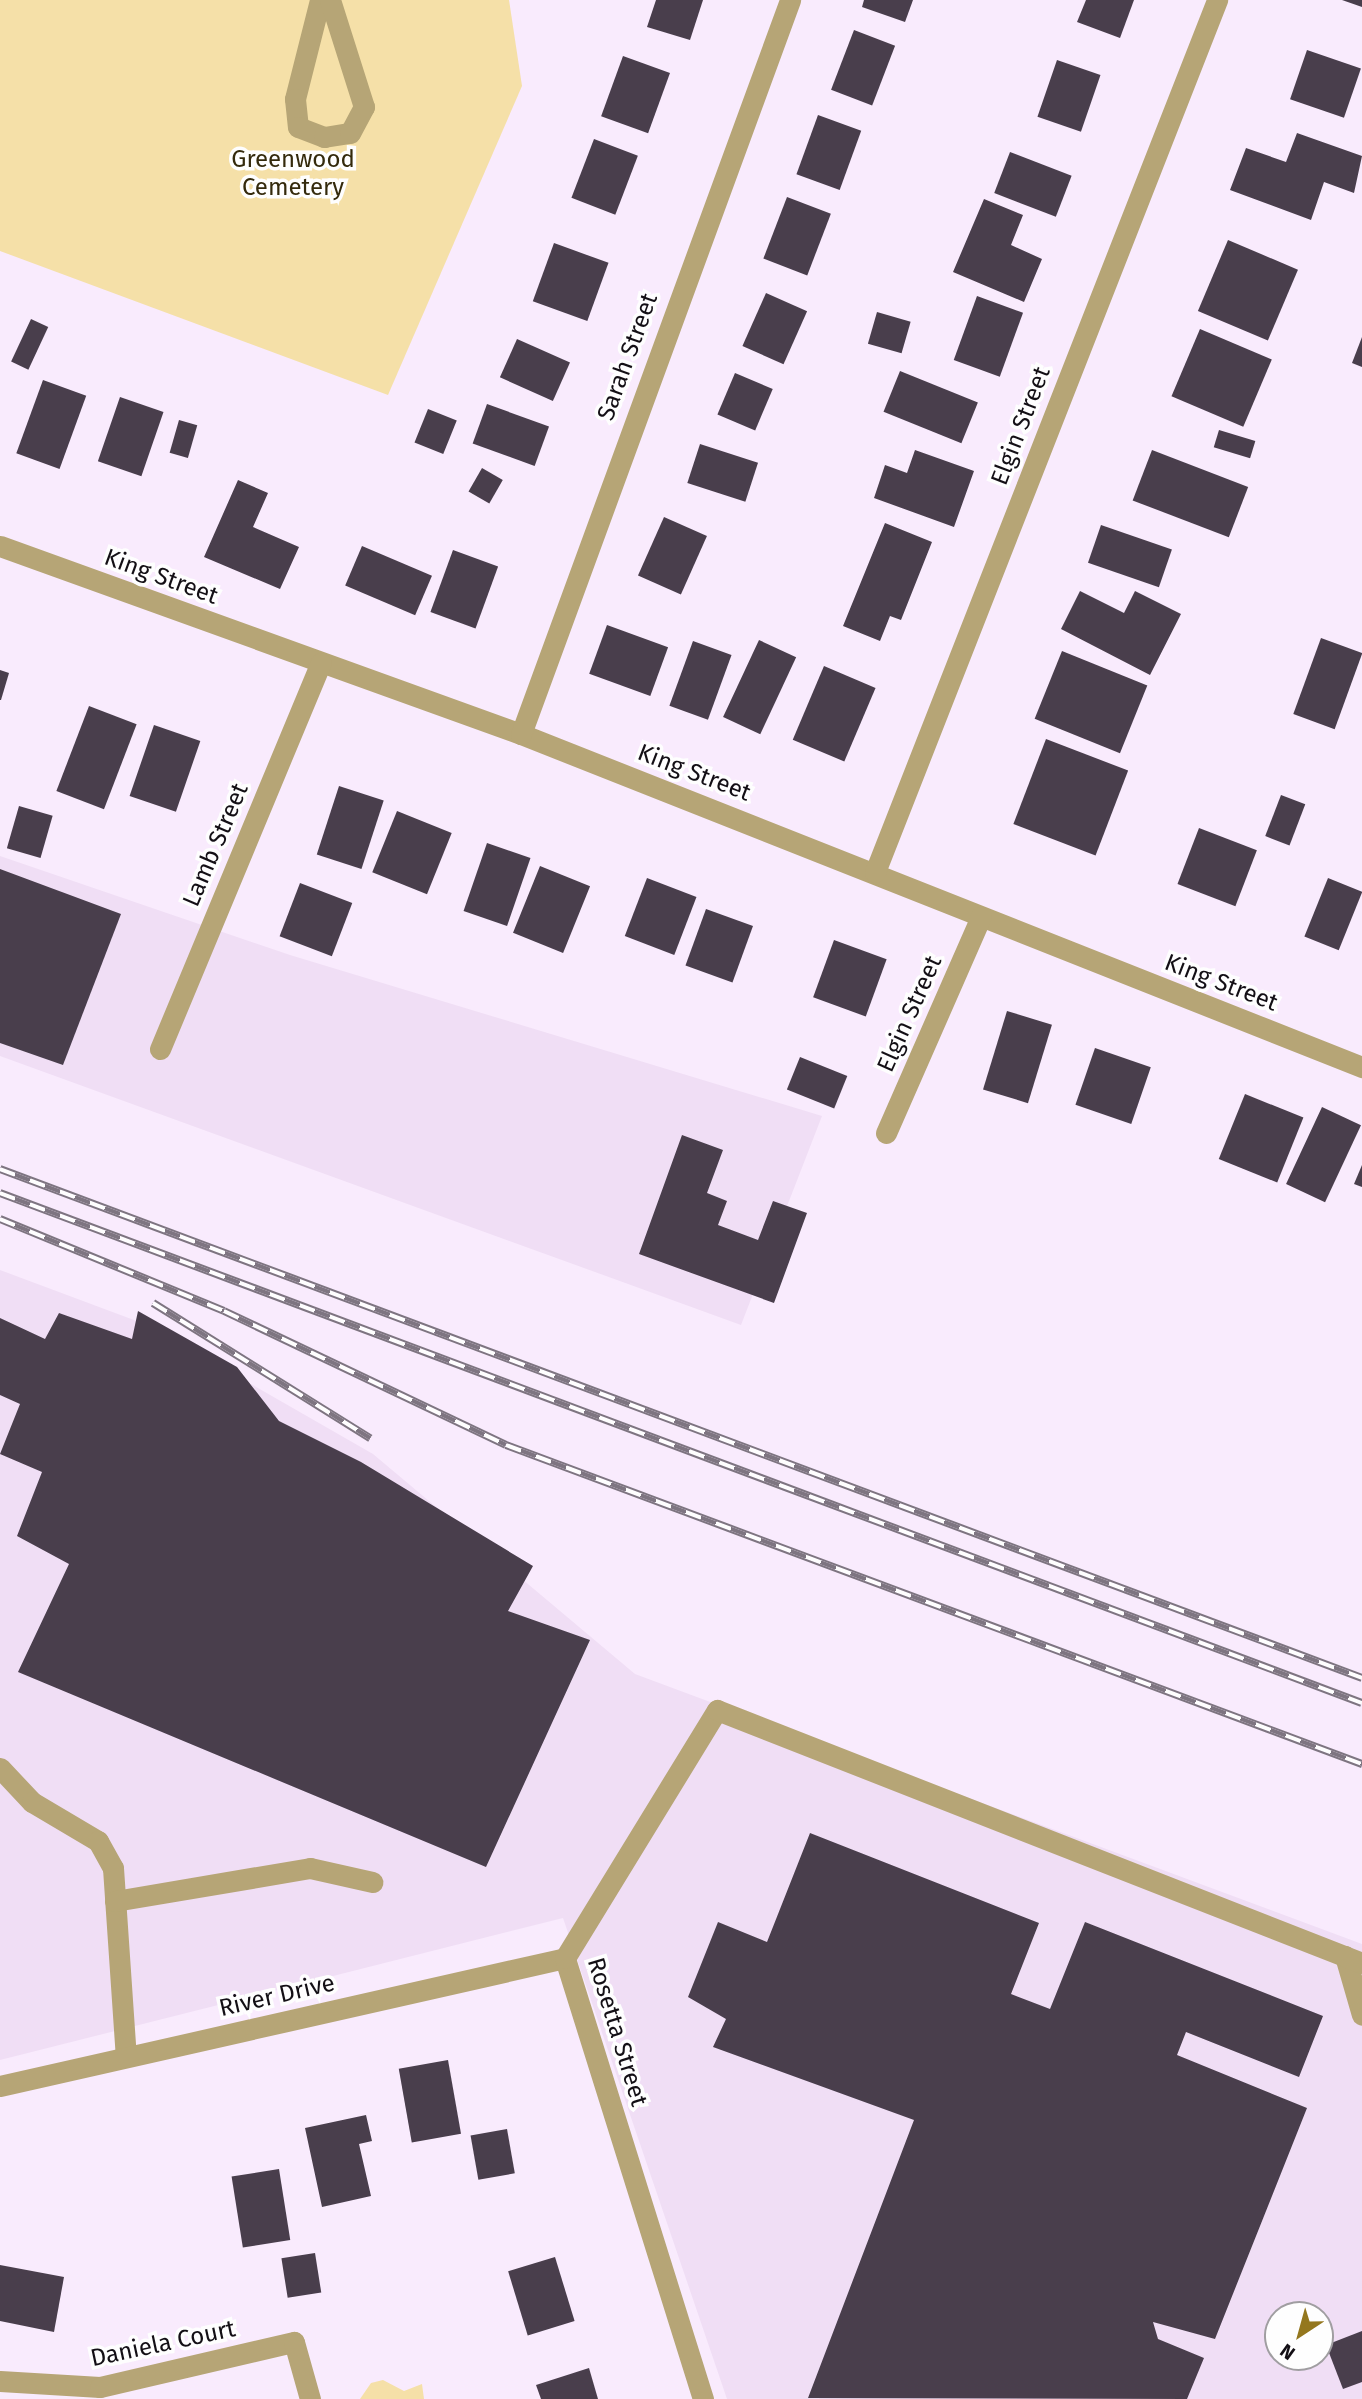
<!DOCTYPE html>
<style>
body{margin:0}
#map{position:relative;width:1362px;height:2399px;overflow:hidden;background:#f9ebfd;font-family:"Fira Sans",sans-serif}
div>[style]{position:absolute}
.built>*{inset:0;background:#f0def5}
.green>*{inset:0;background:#f5e0a8}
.building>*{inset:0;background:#493e4c;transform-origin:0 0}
.minor>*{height:21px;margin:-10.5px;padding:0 10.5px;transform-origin:10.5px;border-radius:10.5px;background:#b6a576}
.rail>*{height:8px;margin-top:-4px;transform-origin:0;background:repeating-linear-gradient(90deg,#fefefe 0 16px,#7e7581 0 32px);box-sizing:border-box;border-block:2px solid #7e7581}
span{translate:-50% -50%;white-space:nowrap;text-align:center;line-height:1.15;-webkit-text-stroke:7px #fefefe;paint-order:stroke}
.park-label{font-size:24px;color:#342a0c}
.street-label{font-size:24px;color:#130f15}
.north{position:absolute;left:1264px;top:2301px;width:70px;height:70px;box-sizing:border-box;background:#fefefe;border:2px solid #a09ea1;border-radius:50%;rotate:216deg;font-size:19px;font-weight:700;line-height:28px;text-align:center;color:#130f15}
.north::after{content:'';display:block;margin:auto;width:24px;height:32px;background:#94771e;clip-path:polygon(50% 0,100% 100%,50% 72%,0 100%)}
</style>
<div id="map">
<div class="built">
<div style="clip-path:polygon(0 856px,290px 955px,822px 1116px,741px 1325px,0 1056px)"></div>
<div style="clip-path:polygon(evenodd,0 1270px,150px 1326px,373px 1454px,635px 1674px,1362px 1944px,1362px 2399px,727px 2399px,563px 1918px,0 2060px,0 1270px,1278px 2315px,1320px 2315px,1320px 2357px,1278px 2357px,1278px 2315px)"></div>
</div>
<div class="green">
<div style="clip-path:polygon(0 0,509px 0,522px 86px,388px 395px,0 251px)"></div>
<div style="clip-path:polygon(383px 2380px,404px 2391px,422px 2384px,424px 2399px,360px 2399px,371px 2383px)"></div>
</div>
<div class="building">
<div style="clip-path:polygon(656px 0,703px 0,690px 40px,647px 27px)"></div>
<div style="clip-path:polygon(864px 0,913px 0,905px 22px,862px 7px)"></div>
<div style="clip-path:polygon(1086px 0,1134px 0,1120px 38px,1077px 22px)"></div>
<div style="clip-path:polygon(1342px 0,1362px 0,1362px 7px)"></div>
<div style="left:854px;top:30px;width:44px;height:64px;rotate:21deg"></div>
<div style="left:1307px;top:50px;width:57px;height:52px;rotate:19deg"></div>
<div style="left:623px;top:56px;width:50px;height:64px;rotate:20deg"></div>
<div style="left:1057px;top:60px;width:46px;height:60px;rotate:19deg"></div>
<div style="left:818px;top:115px;width:46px;height:63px;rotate:20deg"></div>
<div style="clip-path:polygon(1297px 133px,1362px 156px,1354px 193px,1324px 182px,1311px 220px,1230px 190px,1246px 148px,1286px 162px)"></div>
<div style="left:594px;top:139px;width:47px;height:63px;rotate:21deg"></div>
<div style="left:1010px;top:152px;width:66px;height:44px;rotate:21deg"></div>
<div style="left:787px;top:197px;width:47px;height:66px;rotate:21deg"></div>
<div style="clip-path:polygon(984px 199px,1023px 215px,1011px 245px,1042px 259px,1024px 302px,953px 272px)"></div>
<div style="left:1228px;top:240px;width:76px;height:77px;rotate:23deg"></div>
<div style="left:554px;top:243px;width:58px;height:62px;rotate:20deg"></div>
<div style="left:766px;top:293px;width:45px;height:58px;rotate:24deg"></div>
<div style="left:977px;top:296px;width:49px;height:68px;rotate:20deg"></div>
<div style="left:877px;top:312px;width:35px;height:33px;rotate:16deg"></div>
<div style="left:31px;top:319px;width:19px;height:47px;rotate:25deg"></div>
<div style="left:1200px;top:329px;width:78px;height:73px;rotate:23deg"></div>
<div style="clip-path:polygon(1362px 337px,1362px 367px,1352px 363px)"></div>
<div style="left:517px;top:339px;width:58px;height:42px;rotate:24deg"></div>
<div style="left:900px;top:371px;width:84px;height:44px;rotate:22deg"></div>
<div style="left:735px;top:373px;width:41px;height:45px;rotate:23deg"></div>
<div style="left:43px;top:380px;width:46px;height:78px;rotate:20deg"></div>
<div style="left:120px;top:397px;width:46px;height:68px;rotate:19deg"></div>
<div style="left:487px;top:404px;width:66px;height:42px;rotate:20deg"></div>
<div style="left:428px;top:409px;width:31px;height:36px;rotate:22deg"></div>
<div style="left:179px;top:420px;width:19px;height:34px;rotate:16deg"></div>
<div style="left:1219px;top:430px;width:38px;height:18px;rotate:17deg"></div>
<div style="left:700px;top:444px;width:61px;height:41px;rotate:18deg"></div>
<div style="clip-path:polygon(915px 450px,974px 471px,954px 527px,874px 498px,885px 465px,907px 473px)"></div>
<div style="left:1152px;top:450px;width:103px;height:54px;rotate:21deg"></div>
<div style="left:482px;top:468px;width:24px;height:27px;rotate:30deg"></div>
<div style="clip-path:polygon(238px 480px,268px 493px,253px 527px,299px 547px,280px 589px,204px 557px)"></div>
<div style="left:664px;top:517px;width:47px;height:64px;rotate:24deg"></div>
<div style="clip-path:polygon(885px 523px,932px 542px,901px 620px,890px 616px,880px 641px,843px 626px)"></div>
<div style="left:1101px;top:525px;width:75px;height:40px;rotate:19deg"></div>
<div style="left:362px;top:546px;width:76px;height:43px;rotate:23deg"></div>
<div style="left:453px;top:550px;width:48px;height:66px;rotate:20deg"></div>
<div style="clip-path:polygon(1080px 591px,1124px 613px,1135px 591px,1181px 614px,1150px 675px,1061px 629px)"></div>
<div style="left:607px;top:625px;width:65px;height:52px;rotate:20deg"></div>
<div style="left:1321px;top:638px;width:44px;height:81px;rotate:20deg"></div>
<div style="left:759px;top:640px;width:41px;height:85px;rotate:25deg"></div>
<div style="left:693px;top:641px;width:41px;height:69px;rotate:20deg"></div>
<div style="left:1062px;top:651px;width:92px;height:73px;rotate:22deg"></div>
<div style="left:824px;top:666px;width:56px;height:80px;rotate:23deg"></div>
<div style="clip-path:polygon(0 670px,9px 673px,1px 700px,0 700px)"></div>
<div style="left:89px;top:706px;width:51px;height:91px;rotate:21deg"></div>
<div style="left:154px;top:725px;width:49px;height:75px;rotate:19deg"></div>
<div style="left:1046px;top:739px;width:88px;height:91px;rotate:21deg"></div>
<div style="left:339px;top:786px;width:47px;height:72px;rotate:18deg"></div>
<div style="left:1281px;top:795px;width:26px;height:44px;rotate:21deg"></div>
<div style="left:19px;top:806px;width:35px;height:44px;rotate:16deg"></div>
<div style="left:397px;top:811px;width:59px;height:66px;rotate:22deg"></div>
<div style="left:1199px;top:828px;width:62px;height:60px;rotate:21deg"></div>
<div style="left:487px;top:843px;width:46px;height:72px;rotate:19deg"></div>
<div style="left:540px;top:866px;width:54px;height:72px;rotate:22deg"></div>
<div style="clip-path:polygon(0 869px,121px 914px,63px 1065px,0 1043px)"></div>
<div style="left:647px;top:878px;width:53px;height:62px;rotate:21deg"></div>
<div style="left:1328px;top:878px;width:37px;height:63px;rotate:22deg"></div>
<div style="left:300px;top:883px;width:56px;height:57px;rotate:21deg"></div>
<div style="left:706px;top:909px;width:50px;height:60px;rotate:20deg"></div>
<div style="left:834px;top:940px;width:56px;height:61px;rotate:20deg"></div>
<div style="left:1007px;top:1011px;width:47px;height:82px;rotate:17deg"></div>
<div style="left:1095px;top:1048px;width:59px;height:60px;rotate:19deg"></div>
<div style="left:800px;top:1057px;width:51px;height:35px;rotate:22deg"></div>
<div style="left:1245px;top:1094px;width:63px;height:70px;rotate:22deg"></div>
<div style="left:1322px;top:1107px;width:43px;height:85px;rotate:25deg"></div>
<div style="clip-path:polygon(682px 1135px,723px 1150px,707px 1193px,727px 1201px,718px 1225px,758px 1240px,773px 1201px,807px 1213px,774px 1303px,639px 1254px)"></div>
<div style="clip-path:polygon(1362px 1165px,1362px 1187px,1354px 1184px)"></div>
<div style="clip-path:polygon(138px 1311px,237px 1367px,279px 1421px,361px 1462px,533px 1566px,508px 1611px,590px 1640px,486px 1867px,18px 1672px,69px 1564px,17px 1536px,42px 1472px,0 1454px,20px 1404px,0 1395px,0 1318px,45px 1339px,59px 1313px,132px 1339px)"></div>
<div style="clip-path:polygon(810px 1833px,1039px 1923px,1011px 1994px,1050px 2009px,1085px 1922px,1323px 2016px,1299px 2077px,1186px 2032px,1177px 2055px,1307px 2108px,1215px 2339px,1153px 2322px,1158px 2339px,1204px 2358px,1187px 2399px,808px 2398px,914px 2120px,713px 2047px,726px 2019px,688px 1997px,718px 1922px,767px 1942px)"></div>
<div style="left:448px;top:2060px;width:75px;height:50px;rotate:80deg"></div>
<div style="clip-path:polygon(366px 2115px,372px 2141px,359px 2144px,371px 2196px,322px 2207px,305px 2128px)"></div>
<div style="left:507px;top:2129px;width:45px;height:37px;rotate:80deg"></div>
<div style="left:279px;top:2169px;width:72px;height:48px;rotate:81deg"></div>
<div style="left:315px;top:2253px;width:40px;height:34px;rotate:81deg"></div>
<div style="left:555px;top:2257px;width:67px;height:49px;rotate:73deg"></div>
<div style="clip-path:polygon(0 2265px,64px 2277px,54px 2332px,0 2321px)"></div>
<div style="clip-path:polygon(1362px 2331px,1362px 2382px,1343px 2389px,1326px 2345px)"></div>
<div style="clip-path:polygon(589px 2368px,598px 2399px,541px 2399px,536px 2385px)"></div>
</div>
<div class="minor">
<div style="left:320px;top:0;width:102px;rotate:104.2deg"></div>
<div style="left:295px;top:99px;width:28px;rotate:84deg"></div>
<div style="left:298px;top:127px;width:28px;rotate:21deg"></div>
<div style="left:324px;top:137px;width:26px;rotate:-9deg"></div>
<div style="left:350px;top:133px;width:30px;rotate:-62deg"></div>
<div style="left:364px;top:107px;width:112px;rotate:-107.6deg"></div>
<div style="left:0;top:546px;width:554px;rotate:19.84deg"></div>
<div style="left:521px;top:734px;width:905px;rotate:21.6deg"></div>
<div style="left:521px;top:734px;width:782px;rotate:-69.87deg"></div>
<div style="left:875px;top:872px;width:937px;rotate:-68.58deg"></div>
<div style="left:160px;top:1049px;width:418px;rotate:-67.4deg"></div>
<div style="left:886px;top:1133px;width:236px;rotate:-66.3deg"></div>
<div style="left:0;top:1768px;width:47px;rotate:46.7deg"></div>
<div style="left:32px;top:1802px;width:77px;rotate:30.6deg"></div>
<div style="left:98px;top:1841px;width:31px;rotate:61deg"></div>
<div style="left:113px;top:1868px;width:189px;rotate:86.1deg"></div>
<div style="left:115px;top:1901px;width:198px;rotate:-9.6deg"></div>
<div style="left:310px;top:1868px;width:64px;rotate:12.7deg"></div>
<div style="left:1345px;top:1956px;width:61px;rotate:73.9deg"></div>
<div style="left:0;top:2086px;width:579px;rotate:-12.76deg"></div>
<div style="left:0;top:2381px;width:100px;rotate:3.4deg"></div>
<div style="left:100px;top:2387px;width:199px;rotate:-13.1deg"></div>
<div style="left:294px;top:2342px;width:59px;rotate:74.3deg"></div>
<div style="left:703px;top:2399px;width:462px;rotate:-107.4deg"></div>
<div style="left:565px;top:1958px;width:291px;rotate:-58.5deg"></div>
<div style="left:717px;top:1710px;width:693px;rotate:21.42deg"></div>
</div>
<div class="rail">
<div style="left:0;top:1169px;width:1454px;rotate:20.49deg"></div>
<div style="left:0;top:1193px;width:1454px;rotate:20.53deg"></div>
<div style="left:0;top:1219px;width:242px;rotate:22.3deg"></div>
<div style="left:224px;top:1311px;width:312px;rotate:25.4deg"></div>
<div style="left:506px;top:1445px;width:914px;rotate:20.44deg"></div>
<div style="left:153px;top:1303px;width:256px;rotate:31.9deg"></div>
</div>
<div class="park-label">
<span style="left:293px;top:174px">Greenwood<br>Cemetery</span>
</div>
<div class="street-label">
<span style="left:628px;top:357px;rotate:-70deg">Sarah Street</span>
<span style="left:1021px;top:426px;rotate:-69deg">Elgin Street</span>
<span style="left:161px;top:577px;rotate:20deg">King Street</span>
<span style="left:694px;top:773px;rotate:21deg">King Street</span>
<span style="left:216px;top:845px;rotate:-67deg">Lamb Street</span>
<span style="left:1221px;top:983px;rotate:21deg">King Street</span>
<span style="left:910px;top:1014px;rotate:-66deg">Elgin Street</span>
<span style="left:277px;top:1996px;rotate:-13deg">River Drive</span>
<span style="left:617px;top:2032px;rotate:73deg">Rosetta Street</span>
<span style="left:163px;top:2344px;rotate:-12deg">Daniela Court</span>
</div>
<div class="north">N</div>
</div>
